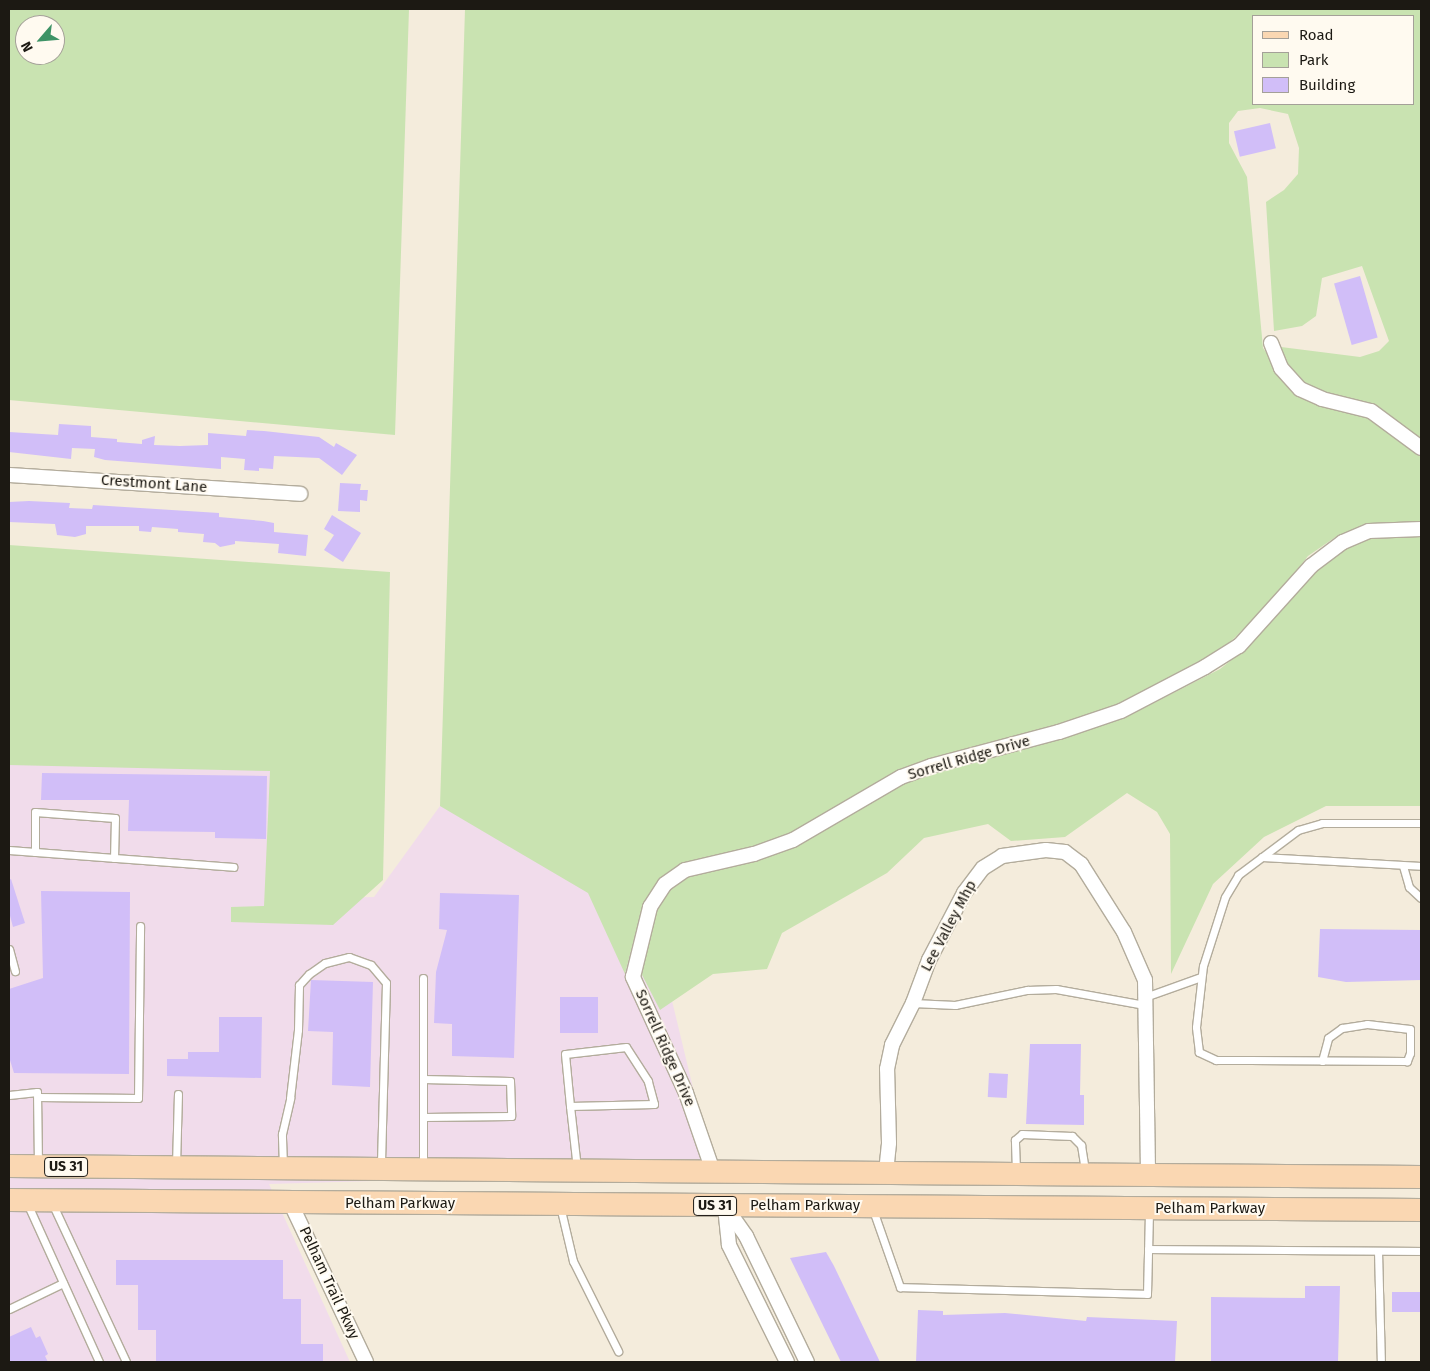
<!DOCTYPE html>
<style>
body{margin:0}
#map{position:relative;width:1430px;height:1371px;overflow:hidden;background:#f4ecdc;font-family:"Fira Sans",sans-serif}
div>[style]{position:absolute}
.industrial>*{inset:0;background:#f1dceb}
.green>*{inset:0;background:#c9e3b1}
.building>*{inset:0;background:#d1bef8;transform-origin:0 0}
.roads{filter:drop-shadow(1px 0 #b3ac9c) drop-shadow(-1px 0 #b3ac9c) drop-shadow(0 1px #b3ac9c) drop-shadow(0 -1px #b3ac9c)}
.service>*{height:7px;margin:-3.5px;padding:0 3.5px;transform-origin:3.5px;border-radius:3.5px;background:#fff}
.minor>*{height:14px;margin:-7px;padding:0 7px;transform-origin:7px;border-radius:7px;background:#fff}
.primary>*{height:22px;margin:-11px;padding:0 11px;transform-origin:11px;border-radius:11px;background:#fad7b2}
span{translate:-50% -50%;white-space:nowrap;text-align:center;line-height:1.15;-webkit-text-stroke:4px #fffaf0;paint-order:stroke}
.shield-label span{padding:1px 4px;background:#fffaf0;border:1px solid;border-radius:4px;-webkit-text-stroke-width:0}
.shield-label{font-size:14px;color:#1c1913;font-weight:700}
.street-label{font-size:15px;color:#1c1913}
.frame{position:absolute;inset:0;border:10px solid #1c1913;pointer-events:none}
.legend{position:absolute;left:1252px;top:15px;width:162px;height:90px;box-sizing:border-box;background:#fffaf0;border:1px solid #a4a098;margin:0;padding:6px 9px;list-style:none;font-size:15px;color:#1c1913}
.legend li{display:flex;align-items:center;gap:10px;height:25px}
.legend b{width:25px;border:1px solid #a4a098}
.north{position:absolute;left:15px;top:15px;width:50px;height:50px;box-sizing:border-box;background:#fffaf0;border:1px solid #a4a098;border-radius:50%;rotate:243deg;font-size:14px;font-weight:700;line-height:20px;text-align:center;color:#1c1913}
.north::after{content:'';display:block;margin:auto;width:18px;height:22px;background:#3e9366;clip-path:polygon(50% 0,100% 100%,50% 72%,0 100%)}
</style>
<div id="map">
<div class="industrial">
<div style="clip-path:polygon(9px 746px,281px 754px,282px 899px,374px 897px,440px 806px,635px 847px,713px 1171px,269px 1184px,350px 1362px,9px 1362px)"></div>
</div>
<div class="green">
<div style="clip-path:polygon(evenodd,9px 9px,409px 9px,395px 435px,9px 400px,9px 9px,25px 25px,55px 25px,55px 55px,25px 55px,25px 25px)"></div>
<div style="clip-path:polygon(evenodd,465px 9px,1421px 9px,1421px 442px,1383px 411px,1367px 403px,1318px 393px,1301px 383px,1282px 359px,1281px 347px,1360px 357px,1379px 351px,1389px 341px,1362px 266px,1322px 278px,1316px 316px,1302px 326px,1274px 331px,1266px 202px,1284px 190px,1298px 174px,1299px 148px,1288px 114px,1260px 108px,1238px 111px,1229px 123px,1229px 143px,1247px 177px,1263px 348px,1296px 394px,1321px 406px,1359px 412px,1377px 420px,1421px 455px,1421px 524px,1357px 529px,1337px 536px,1308px 556px,1275px 598px,1216px 656px,1134px 699px,1084px 719px,932px 759px,782px 840px,698px 859px,668px 872px,653px 888px,641px 912px,625px 974px,588px 893px,440px 806px,465px 9px,1254px 16px,1414px 16px,1414px 104px,1254px 104px,1254px 16px)"></div>
<div style="clip-path:polygon(1421px 534px,1421px 806px,1326px 806px,1264px 837px,1213px 884px,1171px 974px,1170px 834px,1157px 812px,1127px 793px,1065px 837px,1011px 841px,988px 824px,924px 838px,887px 873px,782px 933px,767px 969px,713px 974px,660px 1010px,639px 969px,659px 898px,674px 881px,702px 869px,750px 860px,934px 769px,1086px 731px,1140px 710px,1220px 669px,1244px 650px,1317px 566px,1343px 549px,1377px 536px,1412px 537px)"></div>
<div style="clip-path:polygon(9px 545px,390px 572px,383px 880px,333px 925px,231px 922px,231px 907px,264px 906px,270px 771px,9px 765px)"></div>
</div>
<div class="building">
<div style="left:1270px;top:123px;width:26px;height:37px;rotate:77deg"></div>
<div style="left:1360px;top:276px;width:64px;height:27px;rotate:74deg"></div>
<div style="clip-path:polygon(59px 424px,91px 426px,91px 437px,117px 439px,117px 442px,142px 444px,142px 440px,155px 436px,154px 445px,180px 446px,208px 445px,208px 433px,246px 436px,247px 430px,264px 431px,319px 437px,334px 447px,336px 443px,357px 455px,342px 475px,319px 458px,274px 456px,273px 469px,259px 468px,259px 471px,244px 470px,245px 459px,221px 457px,221px 469px,105px 460px,94px 457px,95px 449px,72px 448px,71px 459px,9px 452px,9px 432px,58px 435px)"></div>
<div style="clip-path:polygon(340px 483px,361px 484px,360px 490px,368px 490px,367px 501px,360px 500px,360px 512px,338px 511px)"></div>
<div style="clip-path:polygon(29px 501px,70px 503px,69px 508px,92px 509px,93px 505px,219px 513px,219px 517px,263px 521px,274px 523px,274px 532px,308px 535px,306px 556px,278px 553px,279px 544px,235px 541px,235px 544px,220px 547px,215px 543px,203px 542px,204px 534px,178px 532px,178px 529px,152px 527px,151px 532px,139px 531px,139px 526px,86px 526px,86px 534px,75px 537px,57px 535px,55px 524px,9px 522px,9px 502px)"></div>
<div style="clip-path:polygon(332px 515px,361px 533px,343px 562px,324px 550px,334px 535px,324px 529px)"></div>
<div style="clip-path:polygon(42px 773px,267px 776px,266px 839px,215px 838px,215px 832px,128px 831px,129px 800px,41px 800px)"></div>
<div style="clip-path:polygon(11px 879px,25px 923px,13px 927px,9px 912px,9px 880px)"></div>
<div style="clip-path:polygon(41px 891px,130px 892px,129px 1074px,14px 1073px,9px 1057px,9px 989px,43px 978px)"></div>
<div style="clip-path:polygon(440px 893px,519px 895px,514px 1058px,452px 1056px,452px 1024px,434px 1023px,436px 972px,447px 930px,439px 929px)"></div>
<div style="clip-path:polygon(1320px 929px,1421px 930px,1421px 980px,1346px 982px,1318px 977px)"></div>
<div style="clip-path:polygon(311px 980px,373px 982px,370px 1087px,332px 1085px,333px 1032px,308px 1031px)"></div>
<div style="left:560px;top:997px;width:38px;height:36px"></div>
<div style="clip-path:polygon(219px 1017px,262px 1017px,261px 1078px,167px 1076px,167px 1059px,188px 1059px,188px 1052px,219px 1052px)"></div>
<div style="clip-path:polygon(1030px 1044px,1081px 1044px,1080px 1095px,1084px 1095px,1084px 1125px,1026px 1124px)"></div>
<div style="left:989px;top:1073px;width:19px;height:24px;rotate:3deg"></div>
<div style="clip-path:polygon(826px 1252px,834px 1266px,880px 1362px,841px 1362px,790px 1258px)"></div>
<div style="clip-path:polygon(116px 1260px,283px 1260px,283px 1299px,301px 1299px,301px 1344px,323px 1344px,323px 1362px,156px 1362px,156px 1330px,138px 1330px,138px 1285px,116px 1285px)"></div>
<div style="clip-path:polygon(1305px 1286px,1340px 1286px,1338px 1362px,1211px 1362px,1211px 1297px,1305px 1298px)"></div>
<div style="left:1392px;top:1292px;width:29px;height:20px"></div>
<div style="clip-path:polygon(918px 1310px,943px 1311px,943px 1315px,1005px 1313px,1086px 1321px,1087px 1317px,1177px 1321px,1175px 1362px,916px 1362px)"></div>
<div style="clip-path:polygon(31px 1327px,36px 1338px,40px 1336px,48px 1354px,45px 1356px,48px 1362px,9px 1362px,9px 1337px)"></div>
</div>
<div class="roads">
<div class="service">
<div style="left:9px;top:850px;width:225px;rotate:4.3deg"></div>
<div style="left:35px;top:852px;width:40px;rotate:-90deg"></div>
<div style="left:35px;top:812px;width:80px;rotate:4.3deg"></div>
<div style="left:115px;top:818px;width:40px;rotate:91.4deg"></div>
<div style="left:1262px;top:857px;width:159px;rotate:3.2deg"></div>
<div style="left:1403px;top:866px;width:22px;rotate:74deg"></div>
<div style="left:1409px;top:887px;width:16px;rotate:43deg"></div>
<div style="left:9px;top:949px;width:23px;rotate:75deg"></div>
<div style="left:423px;top:978px;width:188px;rotate:90deg"></div>
<div style="left:1145px;top:997px;width:59px;rotate:-19.7deg"></div>
<div style="left:913px;top:1003px;width:42px;rotate:2.7deg"></div>
<div style="left:955px;top:1005px;width:74px;rotate:-11.8deg"></div>
<div style="left:1027px;top:990px;width:29px;rotate:-2deg"></div>
<div style="left:1056px;top:989px;width:90px;rotate:10.2deg"></div>
<div style="left:1322px;top:1061px;width:24px;rotate:-75deg"></div>
<div style="left:1328px;top:1038px;width:17px;rotate:-36deg"></div>
<div style="left:1342px;top:1028px;width:25px;rotate:-9deg"></div>
<div style="left:1367px;top:1024px;width:43px;rotate:6.6deg"></div>
<div style="left:1410px;top:1029px;width:24px;rotate:90deg"></div>
<div style="left:1410px;top:1053px;width:9px;rotate:111deg"></div>
<div style="left:1407px;top:1061px;width:158px;rotate:-179.6deg"></div>
<div style="left:1249px;top:1060px;width:33px;rotate:180deg"></div>
<div style="left:1216px;top:1060px;width:19px;rotate:-155deg"></div>
<div style="left:1199px;top:1052px;width:25px;rotate:-97deg"></div>
<div style="left:1196px;top:1027px;width:61px;rotate:-83.5deg"></div>
<div style="left:1203px;top:966px;width:72px;rotate:-72.3deg"></div>
<div style="left:1225px;top:897px;width:26px;rotate:-59deg"></div>
<div style="left:1238px;top:875px;width:75px;rotate:-36.9deg"></div>
<div style="left:1298px;top:830px;width:25px;rotate:-16deg"></div>
<div style="left:1322px;top:823px;width:99px"></div>
<div style="left:423px;top:1079px;width:87px;rotate:1.3deg"></div>
<div style="left:510px;top:1081px;width:35px;rotate:88deg"></div>
<div style="left:511px;top:1116px;width:87px;rotate:179.3deg"></div>
<div style="left:9px;top:1095px;width:28px;rotate:-6deg"></div>
<div style="left:37px;top:1092px;width:72px;rotate:89.2deg"></div>
<div style="left:38px;top:1097px;width:100px;rotate:0.6deg"></div>
<div style="left:138px;top:1098px;width:172px;rotate:-89.3deg"></div>
<div style="left:570px;top:1106px;width:84px;rotate:-1.4deg"></div>
<div style="left:654px;top:1104px;width:24px;rotate:-105deg"></div>
<div style="left:648px;top:1081px;width:40px;rotate:-122.9deg"></div>
<div style="left:626px;top:1047px;width:61px;rotate:173.5deg"></div>
<div style="left:565px;top:1054px;width:52px;rotate:84.5deg"></div>
<div style="left:570px;top:1106px;width:62px;rotate:83.6deg"></div>
<div style="left:176px;top:1165px;width:71px;rotate:-88.4deg"></div>
<div style="left:283px;top:1166px;width:32px;rotate:-92deg"></div>
<div style="left:282px;top:1134px;width:37px;rotate:-77deg"></div>
<div style="left:290px;top:1098px;width:68px;rotate:-83.3deg"></div>
<div style="left:298px;top:1030px;width:45px;rotate:-88.7deg"></div>
<div style="left:299px;top:985px;width:15px;rotate:-48deg"></div>
<div style="left:309px;top:974px;width:19px;rotate:-35deg"></div>
<div style="left:325px;top:963px;width:25px;rotate:-14deg"></div>
<div style="left:349px;top:957px;width:23px;rotate:20deg"></div>
<div style="left:371px;top:965px;width:23px;rotate:50deg"></div>
<div style="left:386px;top:983px;width:183px;rotate:91.6deg"></div>
<div style="left:1016px;top:1171px;width:31px;rotate:-92deg"></div>
<div style="left:1015px;top:1140px;width:9px;rotate:-41deg"></div>
<div style="left:1022px;top:1134px;width:50px;rotate:2.3deg"></div>
<div style="left:1072px;top:1136px;width:13px;rotate:45deg"></div>
<div style="left:1081px;top:1145px;width:26px;rotate:81deg"></div>
<div style="left:27px;top:1203px;width:175px;rotate:65.6deg"></div>
<div style="left:52px;top:1203px;width:175px;rotate:65deg"></div>
<div style="left:560px;top:1206px;width:57px;rotate:76.7deg"></div>
<div style="left:573px;top:1261px;width:101px;rotate:63.4deg"></div>
<div style="left:873px;top:1210px;width:82px;rotate:70.7deg"></div>
<div style="left:900px;top:1287px;width:247px;rotate:1.6deg"></div>
<div style="left:1147px;top:1294px;width:83px;rotate:-88.6deg"></div>
<div style="left:1148px;top:1249px;width:273px;rotate:0.4deg"></div>
<div style="left:1378px;top:1251px;width:111px;rotate:88.5deg"></div>
<div style="left:9px;top:1309px;width:60px;rotate:-25.7deg"></div>
</div>
<div class="minor">
<div style="left:1271px;top:343px;width:27px;rotate:68deg"></div>
<div style="left:1281px;top:368px;width:28px;rotate:48deg"></div>
<div style="left:1300px;top:389px;width:24px;rotate:24deg"></div>
<div style="left:1322px;top:399px;width:50px;rotate:13.8deg"></div>
<div style="left:1371px;top:411px;width:62px;rotate:36.5deg"></div>
<div style="left:9px;top:475px;width:292px;rotate:3.7deg"></div>
<div style="left:713px;top:1171px;width:83px;rotate:-109.1deg"></div>
<div style="left:686px;top:1093px;width:128px;rotate:-114.6deg"></div>
<div style="left:633px;top:977px;width:72px;rotate:-76.3deg"></div>
<div style="left:650px;top:907px;width:27px;rotate:-57deg"></div>
<div style="left:665px;top:884px;width:24px;rotate:-35deg"></div>
<div style="left:685px;top:870px;width:71px;rotate:-13.1deg"></div>
<div style="left:754px;top:854px;width:41px;rotate:-19.7deg"></div>
<div style="left:793px;top:840px;width:125px;rotate:-30.3deg"></div>
<div style="left:901px;top:777px;width:32px;rotate:-20deg"></div>
<div style="left:931px;top:766px;width:132px;rotate:-14.9deg"></div>
<div style="left:1059px;top:732px;width:65px;rotate:-18.7deg"></div>
<div style="left:1121px;top:711px;width:95px;rotate:-27.6deg"></div>
<div style="left:1205px;top:667px;width:40px;rotate:-32deg"></div>
<div style="left:1239px;top:646px;width:108px;rotate:-48deg"></div>
<div style="left:1311px;top:566px;width:40px;rotate:-37deg"></div>
<div style="left:1343px;top:542px;width:28px;rotate:-23deg"></div>
<div style="left:1369px;top:531px;width:52px;rotate:-2.2deg"></div>
<div style="left:886px;top:1172px;width:29px;rotate:-84deg"></div>
<div style="left:889px;top:1143px;width:74px;rotate:-91.5deg"></div>
<div style="left:887px;top:1069px;width:25px;rotate:-78deg"></div>
<div style="left:892px;top:1045px;width:47px;rotate:-63.4deg"></div>
<div style="left:913px;top:1003px;width:46px;rotate:-69.6deg"></div>
<div style="left:929px;top:960px;width:76px;rotate:-62.4deg"></div>
<div style="left:964px;top:893px;width:31px;rotate:-53deg"></div>
<div style="left:983px;top:868px;width:22px;rotate:-32deg"></div>
<div style="left:1002px;top:856px;width:44px;rotate:-7.8deg"></div>
<div style="left:1046px;top:850px;width:19px;rotate:6deg"></div>
<div style="left:1065px;top:852px;width:20px;rotate:37deg"></div>
<div style="left:1081px;top:864px;width:80px;rotate:57.7deg"></div>
<div style="left:1124px;top:932px;width:52px;rotate:66.4deg"></div>
<div style="left:1145px;top:980px;width:195px;rotate:89.1deg"></div>
<div style="left:291px;top:1204px;width:175px;rotate:64.6deg"></div>
<div style="left:787px;top:1362px;width:131px;rotate:-116.4deg"></div>
<div style="left:729px;top:1245px;width:39px;rotate:-96deg"></div>
<div style="left:725px;top:1206px;width:37px;rotate:55deg"></div>
<div style="left:746px;top:1236px;width:140px;rotate:64.2deg"></div>
</div>
<div class="primary">
<div style="left:9px;top:1166px;width:1412px;rotate:0.45deg"></div>
<div style="left:9px;top:1200px;width:1412px;rotate:0.41deg"></div>
</div>
</div>
<div class="shield-label">
<span style="left:66px;top:1167px">US 31</span>
<span style="left:715px;top:1206px">US 31</span>
</div>
<div class="street-label">
<span style="left:154px;top:484px;rotate:4deg">Crestmont Lane</span>
<span style="left:969px;top:758px;rotate:-16deg">Sorrell Ridge Drive</span>
<span style="left:949px;top:926px;rotate:-62deg">Lee Valley Mhp</span>
<span style="left:665px;top:1048px;rotate:66deg">Sorrell Ridge Drive</span>
<span style="left:400px;top:1204px">Pelham Parkway</span>
<span style="left:805px;top:1206px">Pelham Parkway</span>
<span style="left:1210px;top:1209px">Pelham Parkway</span>
<span style="left:329px;top:1283px;rotate:65deg">Pelham Trail Pkwy</span>
</div>
<div class="frame"></div>
<ul class="legend">
<li><b style="height:6px;background:#fad7b2"></b>Road</li>
<li><b style="height:14px;background:#c9e3b1"></b>Park</li>
<li><b style="height:14px;background:#d1bef8"></b>Building</li>
</ul>
<div class="north">N</div>
</div>
